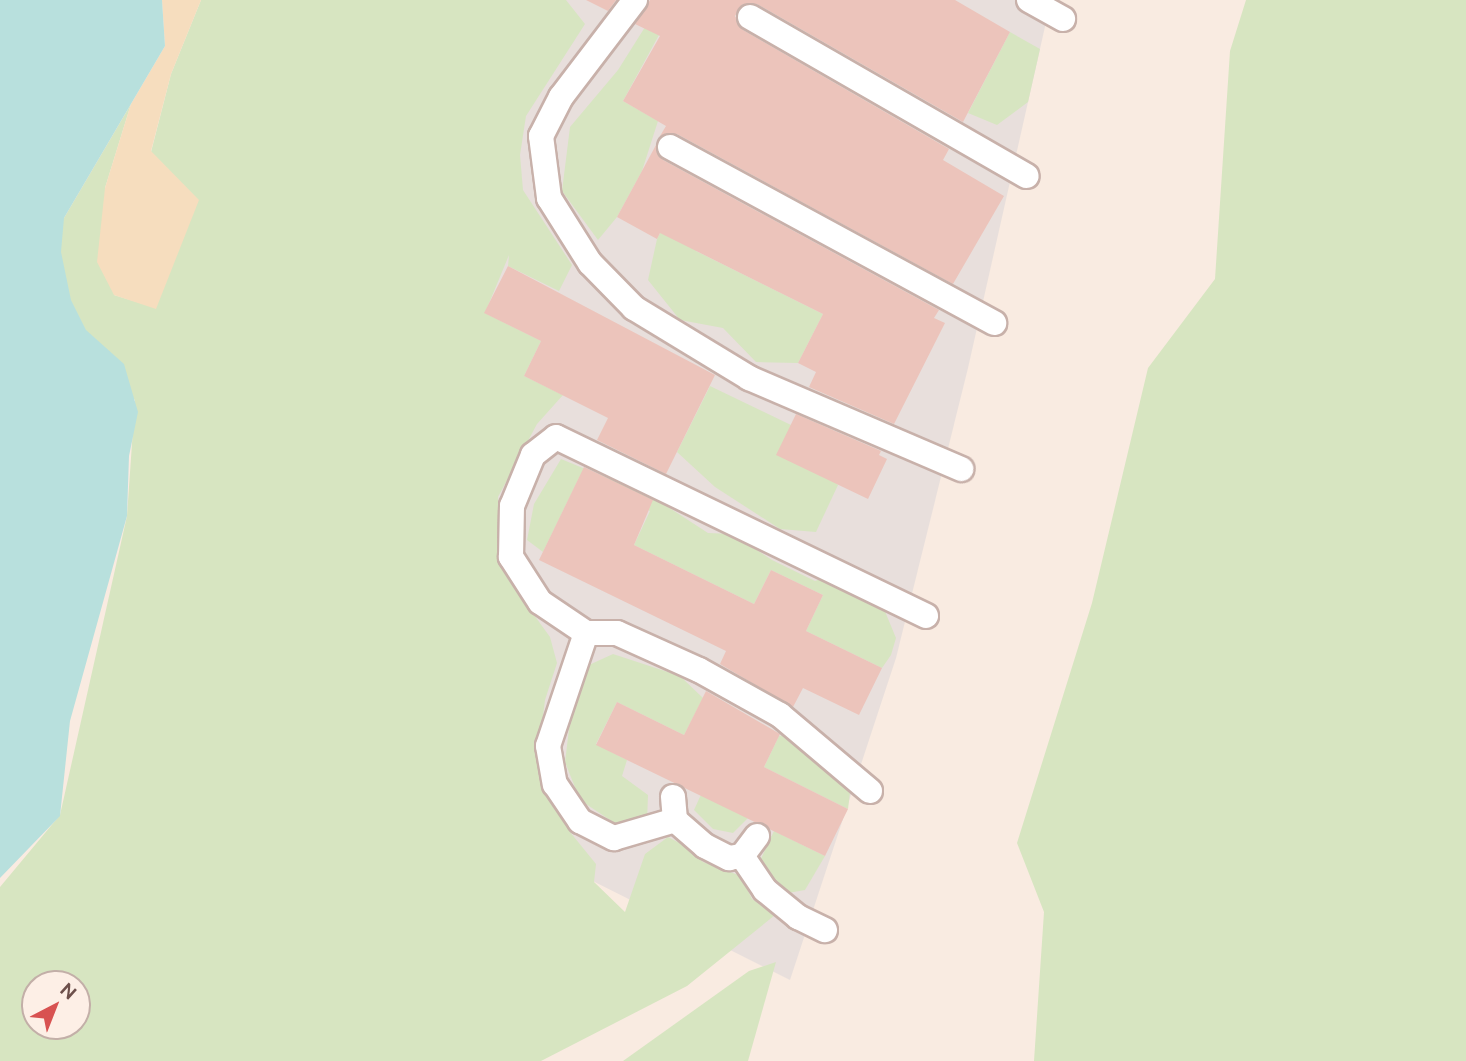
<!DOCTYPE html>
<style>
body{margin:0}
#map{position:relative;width:1466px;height:1061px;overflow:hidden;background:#f9ebe1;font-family:Ubuntu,sans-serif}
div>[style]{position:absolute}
.industrial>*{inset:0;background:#e8dfdc}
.green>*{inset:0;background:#d7e5c1}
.sand>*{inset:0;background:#f6ddbe}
.water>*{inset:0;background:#b8e0dd}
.building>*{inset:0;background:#ecc4bb}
.roads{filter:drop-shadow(2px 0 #c8b1aa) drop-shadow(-2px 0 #c8b1aa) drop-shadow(0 2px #c8b1aa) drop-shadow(0 -2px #c8b1aa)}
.lane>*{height:24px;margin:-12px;padding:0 12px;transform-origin:12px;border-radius:12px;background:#fff}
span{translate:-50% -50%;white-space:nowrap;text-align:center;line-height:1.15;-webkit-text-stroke:7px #fdefe6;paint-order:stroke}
.north{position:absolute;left:21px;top:970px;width:70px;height:70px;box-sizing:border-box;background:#fdefe6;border:2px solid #c3afa8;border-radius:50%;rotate:42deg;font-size:19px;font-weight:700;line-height:28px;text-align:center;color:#6d504b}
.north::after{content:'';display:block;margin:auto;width:24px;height:32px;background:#d85251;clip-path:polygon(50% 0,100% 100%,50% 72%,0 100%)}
</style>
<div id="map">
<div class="industrial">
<div style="clip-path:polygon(499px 0,1051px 0,968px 368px,896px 658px,790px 980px,533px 851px,434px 374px)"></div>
</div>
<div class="green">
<div style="clip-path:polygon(evenodd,201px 0,566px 0,585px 24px,526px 116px,520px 155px,523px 190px,572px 265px,559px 291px,508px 266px,509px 255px,485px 313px,541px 341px,524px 376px,563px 395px,537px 424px,498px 497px,508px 579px,550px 637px,557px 663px,545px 700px,537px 765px,570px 832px,596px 864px,594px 882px,625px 912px,645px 854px,668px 837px,689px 848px,703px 862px,741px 876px,752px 899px,775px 915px,687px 986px,541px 1061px,0 1061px,0 887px,60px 815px,127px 516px,135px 400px,0 278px,64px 218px,131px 104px,105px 188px,114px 295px,156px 308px,151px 152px,171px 74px,201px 0,35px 984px,77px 984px,77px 1026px,35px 1026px,35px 984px)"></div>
<div style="clip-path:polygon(662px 0,678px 0,623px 101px,658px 121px,642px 171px,617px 217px,598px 240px,562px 191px,570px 127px,618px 70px)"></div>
<div style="clip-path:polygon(1246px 0,1466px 0,1466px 1061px,1034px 1061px,1044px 912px,1017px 843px,1092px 603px,1148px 368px,1215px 279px,1230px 51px)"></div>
<div style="clip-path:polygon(1010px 32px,1040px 49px,1028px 102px,997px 125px,968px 113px)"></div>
<div style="clip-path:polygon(682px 192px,696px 251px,823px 314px,798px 363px,756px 362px,723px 328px,680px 320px,648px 280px,657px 239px)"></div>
<div style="clip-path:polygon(710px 386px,791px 425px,838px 485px,816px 532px,780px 529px,715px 487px,677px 452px)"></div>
<div style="clip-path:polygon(561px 459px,651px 496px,708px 533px,732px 534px,772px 560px,815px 581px,827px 577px,884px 609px,896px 638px,891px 655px,882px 668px,806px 631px,823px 595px,771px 570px,754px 604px,634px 545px,650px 511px,579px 478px,543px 552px,527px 540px,534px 504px)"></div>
<div style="clip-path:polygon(613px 654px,680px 676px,703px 698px,684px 735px,617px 702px,596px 744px,627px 760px,622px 776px,648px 795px,647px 822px,619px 826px,580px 800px,565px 762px,570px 721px,589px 665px)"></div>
<div style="clip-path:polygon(790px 734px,853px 768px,848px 809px,764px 767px,779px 736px)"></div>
<div style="clip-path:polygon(720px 753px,748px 818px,733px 833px,713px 829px,694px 810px)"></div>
<div style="clip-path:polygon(774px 831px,825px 856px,805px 890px,788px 893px,758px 865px)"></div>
<div style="clip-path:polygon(776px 962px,748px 1061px,623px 1061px,749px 971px)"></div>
</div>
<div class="sand">
<div style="clip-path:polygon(162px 0,201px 0,171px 74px,151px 151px,199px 200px,156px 309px,114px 295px,97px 262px,105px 188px,131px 104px,165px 46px)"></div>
</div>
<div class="water">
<div style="clip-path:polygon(0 0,162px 0,165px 46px,64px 218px,61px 252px,71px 300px,86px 330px,124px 364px,138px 412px,129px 456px,127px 516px,70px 721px,60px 816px,0 878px)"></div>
</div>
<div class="building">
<div style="clip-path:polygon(586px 0,616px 0,608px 11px)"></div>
<div style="clip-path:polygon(650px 0,955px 0,1010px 32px,963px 122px,757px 4px,743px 4px,735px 16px,743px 30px,949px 149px,943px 160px,1004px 196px,953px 284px,677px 134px,660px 136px,666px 126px,623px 101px,660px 36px,635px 24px)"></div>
<div style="clip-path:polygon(656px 145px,663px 160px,939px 310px,934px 318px,945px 323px,894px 424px,809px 387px,816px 372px,798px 363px,823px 314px,660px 233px,657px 239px,617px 217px)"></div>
<div style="clip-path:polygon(508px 266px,715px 375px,666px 474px,597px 440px,608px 418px,524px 376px,541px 341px,484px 313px)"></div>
<div style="clip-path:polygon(796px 414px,881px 451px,879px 455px,887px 459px,868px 499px,776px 455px)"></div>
<div style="clip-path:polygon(584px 467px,653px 500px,634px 545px,754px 604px,771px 570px,823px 595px,806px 631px,882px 668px,859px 715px,803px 688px,793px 707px,720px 664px,726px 651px,539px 560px)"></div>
<div style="clip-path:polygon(706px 691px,780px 734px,764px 767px,848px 809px,825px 856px,596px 745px,617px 702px,684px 735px)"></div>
</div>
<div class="roads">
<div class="lane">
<div style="left:635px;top:0;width:122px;rotate:127.3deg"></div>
<div style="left:561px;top:97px;width:44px;rotate:117.1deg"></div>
<div style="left:541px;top:136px;width:63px;rotate:82.6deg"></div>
<div style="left:549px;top:198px;width:77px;rotate:57.8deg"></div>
<div style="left:590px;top:263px;width:63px;rotate:45.6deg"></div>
<div style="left:634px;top:308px;width:135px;rotate:31.3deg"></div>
<div style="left:749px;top:378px;width:231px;rotate:23.2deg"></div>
<div style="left:1029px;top:0;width:39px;rotate:29deg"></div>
<div style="left:750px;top:17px;width:319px;rotate:29.9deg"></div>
<div style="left:670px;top:147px;width:369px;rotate:28.5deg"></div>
<div style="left:586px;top:633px;width:119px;rotate:108.6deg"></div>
<div style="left:548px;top:746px;width:39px;rotate:80deg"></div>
<div style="left:555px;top:784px;width:45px;rotate:56deg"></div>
<div style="left:580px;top:821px;width:38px;rotate:27deg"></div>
<div style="left:614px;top:838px;width:64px;rotate:-16.4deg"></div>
<div style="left:675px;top:820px;width:40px;rotate:41deg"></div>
<div style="left:705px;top:846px;width:27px;rotate:27deg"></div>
<div style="left:729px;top:858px;width:13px;rotate:-9deg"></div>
<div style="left:742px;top:856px;width:25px;rotate:-53deg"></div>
<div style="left:870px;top:791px;width:118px;rotate:-139.8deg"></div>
<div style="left:780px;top:715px;width:93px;rotate:-150.9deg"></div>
<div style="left:699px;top:670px;width:90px;rotate:-155.7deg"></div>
<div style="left:617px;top:633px;width:31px;rotate:180deg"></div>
<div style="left:586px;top:633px;width:55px;rotate:-146deg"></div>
<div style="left:540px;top:602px;width:54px;rotate:-122.8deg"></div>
<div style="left:511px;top:557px;width:51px;rotate:-88.9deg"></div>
<div style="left:512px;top:506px;width:55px;rotate:-67.6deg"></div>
<div style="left:533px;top:455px;width:29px;rotate:-38deg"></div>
<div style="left:556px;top:437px;width:411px;rotate:25.8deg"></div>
<div style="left:673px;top:797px;width:23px;rotate:85deg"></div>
<div style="left:742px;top:856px;width:41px;rotate:55.9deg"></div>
<div style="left:765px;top:890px;width:43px;rotate:39.3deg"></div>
<div style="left:798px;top:917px;width:30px;rotate:26deg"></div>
</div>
</div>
<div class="north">N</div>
</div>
